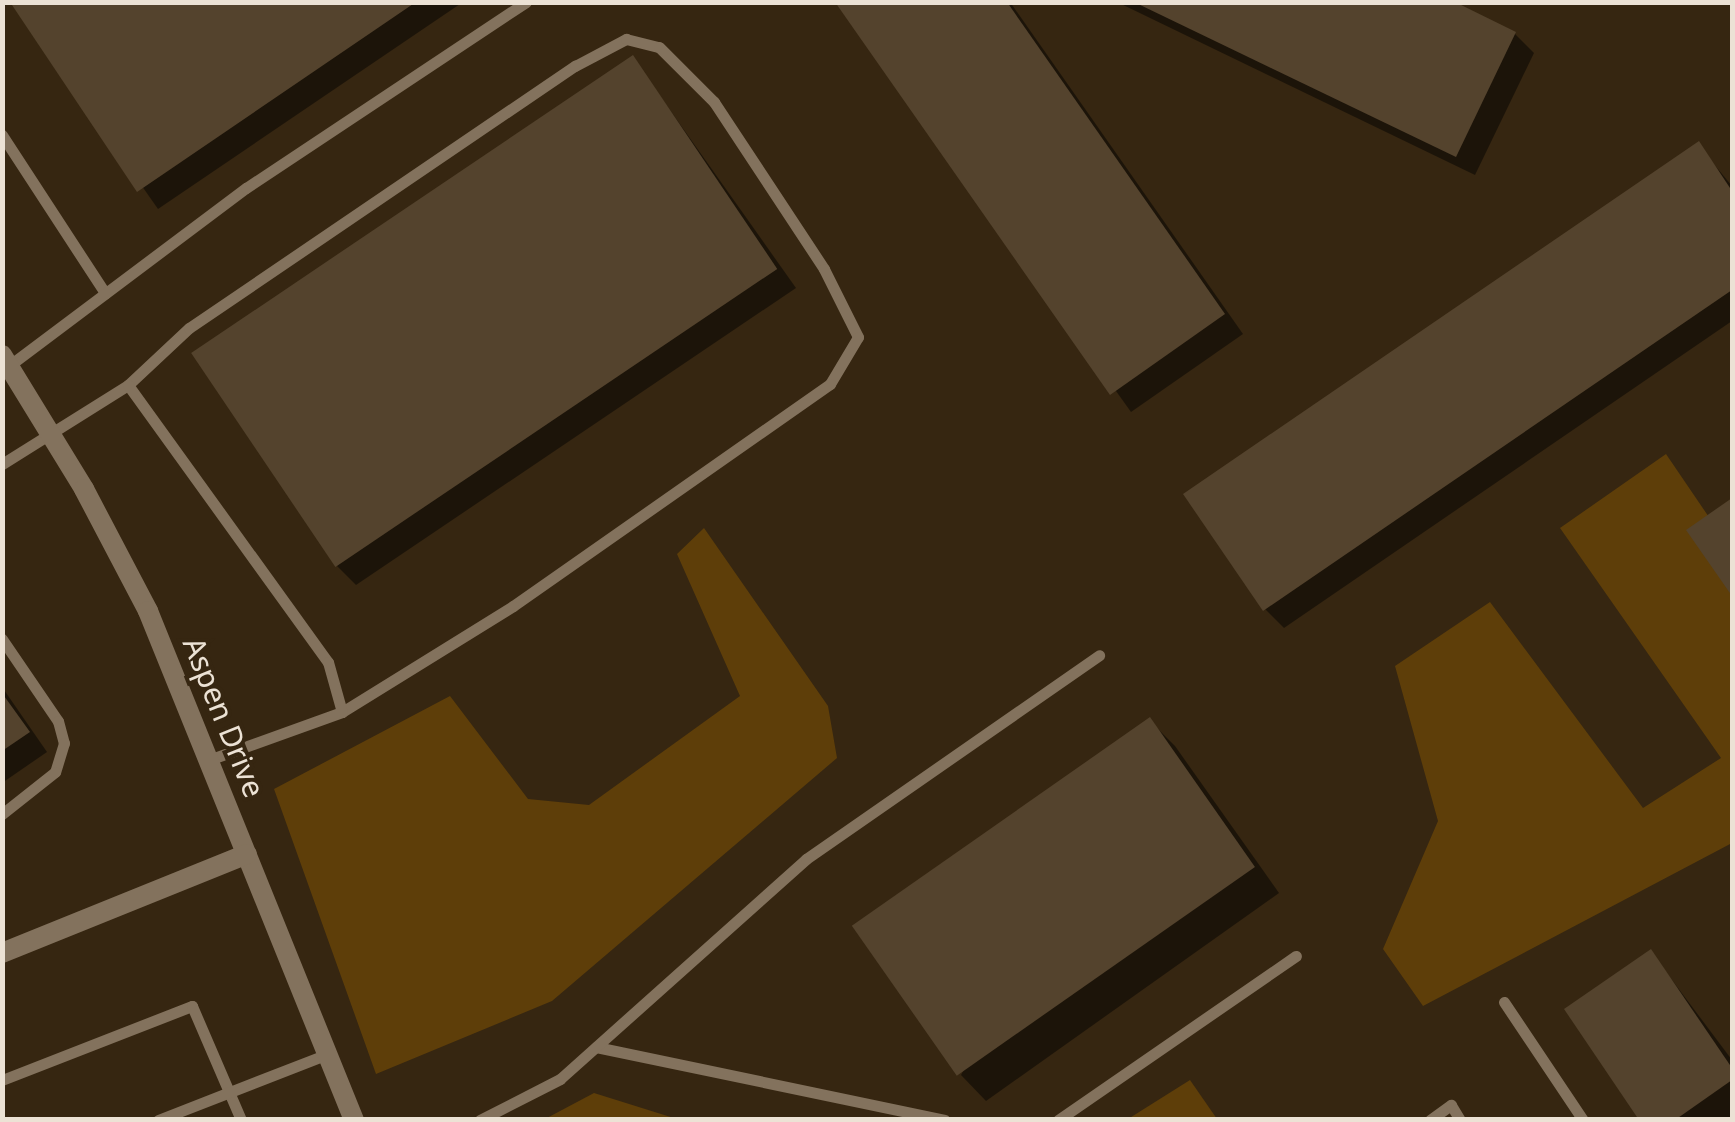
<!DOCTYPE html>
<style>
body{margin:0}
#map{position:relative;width:1735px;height:1122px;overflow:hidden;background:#362611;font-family:"Noto Sans",sans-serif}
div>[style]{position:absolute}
.green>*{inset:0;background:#5e3e09}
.shadow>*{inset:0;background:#0007}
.building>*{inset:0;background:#54432d;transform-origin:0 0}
.service>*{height:11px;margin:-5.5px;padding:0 5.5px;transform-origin:5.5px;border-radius:5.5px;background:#83725d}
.minor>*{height:20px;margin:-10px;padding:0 10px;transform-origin:10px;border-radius:10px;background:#83725d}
span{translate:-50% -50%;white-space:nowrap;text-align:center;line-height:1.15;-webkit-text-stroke:8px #362611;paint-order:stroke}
.street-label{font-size:30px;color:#ece2d5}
.frame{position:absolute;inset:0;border:5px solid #ece2d5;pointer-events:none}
</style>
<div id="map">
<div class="green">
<div style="clip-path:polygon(1666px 454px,1732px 551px,1732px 843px,1423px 1006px,1383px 949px,1438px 821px,1395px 666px,1490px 602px,1643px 808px,1721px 758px,1560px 528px)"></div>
<div style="clip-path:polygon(704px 528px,828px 706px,837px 758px,552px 1001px,376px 1074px,274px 789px,450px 696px,528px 799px,589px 805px,740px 696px,677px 554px)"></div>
<div style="clip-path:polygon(1190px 1080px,1217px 1119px,1128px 1119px)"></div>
<div style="clip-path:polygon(594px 1093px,677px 1119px,545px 1119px)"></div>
</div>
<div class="shadow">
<div style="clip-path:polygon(13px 2px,463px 2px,158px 209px)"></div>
<div style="clip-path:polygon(838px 2px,1010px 2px,1243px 334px,1131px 412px)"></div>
<div style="clip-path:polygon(1117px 2px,1449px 2px,1515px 34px,1534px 53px,1475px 175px)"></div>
<div style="clip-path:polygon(633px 58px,796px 288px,356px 585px,337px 566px)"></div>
<div style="clip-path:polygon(1698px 145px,1732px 186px,1732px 321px,1284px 628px,1265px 609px)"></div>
<div style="clip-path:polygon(2px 687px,47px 752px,2px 783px)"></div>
<div style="clip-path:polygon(1150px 721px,1175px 746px,1279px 893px,986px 1101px,961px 1075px)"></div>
<div style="clip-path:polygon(1651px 952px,1732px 1060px,1732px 1120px,1642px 1120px)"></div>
</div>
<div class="building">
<div style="clip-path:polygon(10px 2px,416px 2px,137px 192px)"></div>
<div style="clip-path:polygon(835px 2px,1007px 2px,1225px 314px,1110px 395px)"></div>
<div style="clip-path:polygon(1134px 2px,1455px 2px,1516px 32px,1456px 157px)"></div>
<div style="left:633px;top:55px;width:258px;height:533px;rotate:56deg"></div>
<div style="clip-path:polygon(1699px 141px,1732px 191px,1732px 290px,1263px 611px,1183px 494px)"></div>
<div style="clip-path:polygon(1732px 498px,1732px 596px,1686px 530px)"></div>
<div style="clip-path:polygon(2px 693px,30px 732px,2px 751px)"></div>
<div style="left:1150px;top:717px;width:183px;height:364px;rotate:55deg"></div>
<div style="clip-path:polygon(1651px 949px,1732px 1068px,1732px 1080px,1675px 1120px,1639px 1120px,1564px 1009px)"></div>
</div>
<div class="service">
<div style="left:2px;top:135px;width:189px;rotate:56.9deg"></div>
<div style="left:6px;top:368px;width:300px;rotate:-36.9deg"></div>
<div style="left:246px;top:188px;width:336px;rotate:-33.6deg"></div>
<div style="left:128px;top:385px;width:83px;rotate:-43.1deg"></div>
<div style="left:189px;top:328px;width:467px;rotate:-34.2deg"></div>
<div style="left:575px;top:66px;width:58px;rotate:-27.9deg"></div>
<div style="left:626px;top:39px;width:34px;rotate:14deg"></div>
<div style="left:659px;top:47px;width:78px;rotate:45deg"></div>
<div style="left:714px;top:102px;width:200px;rotate:56.6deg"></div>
<div style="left:824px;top:269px;width:76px;rotate:63.4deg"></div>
<div style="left:858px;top:337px;width:55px;rotate:120.8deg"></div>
<div style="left:830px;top:384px;width:387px;rotate:145deg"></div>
<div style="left:513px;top:606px;width:201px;rotate:148.2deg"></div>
<div style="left:342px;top:712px;width:141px;rotate:160.2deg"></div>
<div style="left:2px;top:464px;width:149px;rotate:-32.1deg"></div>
<div style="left:128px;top:385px;width:342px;rotate:54.2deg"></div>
<div style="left:328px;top:662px;width:52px;rotate:74.4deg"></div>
<div style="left:2px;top:639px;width:99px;rotate:55.7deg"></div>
<div style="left:58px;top:721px;width:23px;rotate:75deg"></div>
<div style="left:64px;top:743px;width:30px;rotate:107deg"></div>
<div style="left:55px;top:772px;width:68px;rotate:141.6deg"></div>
<div style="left:1504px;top:1002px;width:142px;rotate:56.2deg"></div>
<div style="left:596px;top:1047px;width:356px;rotate:11.8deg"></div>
<div style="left:2px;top:1080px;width:204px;rotate:-21.3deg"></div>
<div style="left:192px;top:1006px;width:124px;rotate:66.7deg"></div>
<div style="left:158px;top:1120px;width:181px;rotate:-21.3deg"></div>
<div style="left:480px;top:1120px;width:90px;rotate:-27.1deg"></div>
<div style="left:560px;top:1079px;width:330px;rotate:-41.8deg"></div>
<div style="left:806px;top:859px;width:357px;rotate:-34.8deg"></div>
<div style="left:1058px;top:1120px;width:289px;rotate:-34.6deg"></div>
<div style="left:1430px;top:1120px;width:26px;rotate:-36deg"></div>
<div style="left:1451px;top:1105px;width:17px;rotate:59deg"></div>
</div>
<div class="minor">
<div style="left:2px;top:355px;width:157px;rotate:58.5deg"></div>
<div style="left:84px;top:489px;width:138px;rotate:62.3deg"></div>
<div style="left:148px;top:611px;width:549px;rotate:67.97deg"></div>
<div style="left:2px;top:953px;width:264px;rotate:-22deg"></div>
</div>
<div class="street-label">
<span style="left:224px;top:717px;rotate:68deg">Aspen Drive</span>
</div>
<div class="frame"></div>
</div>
